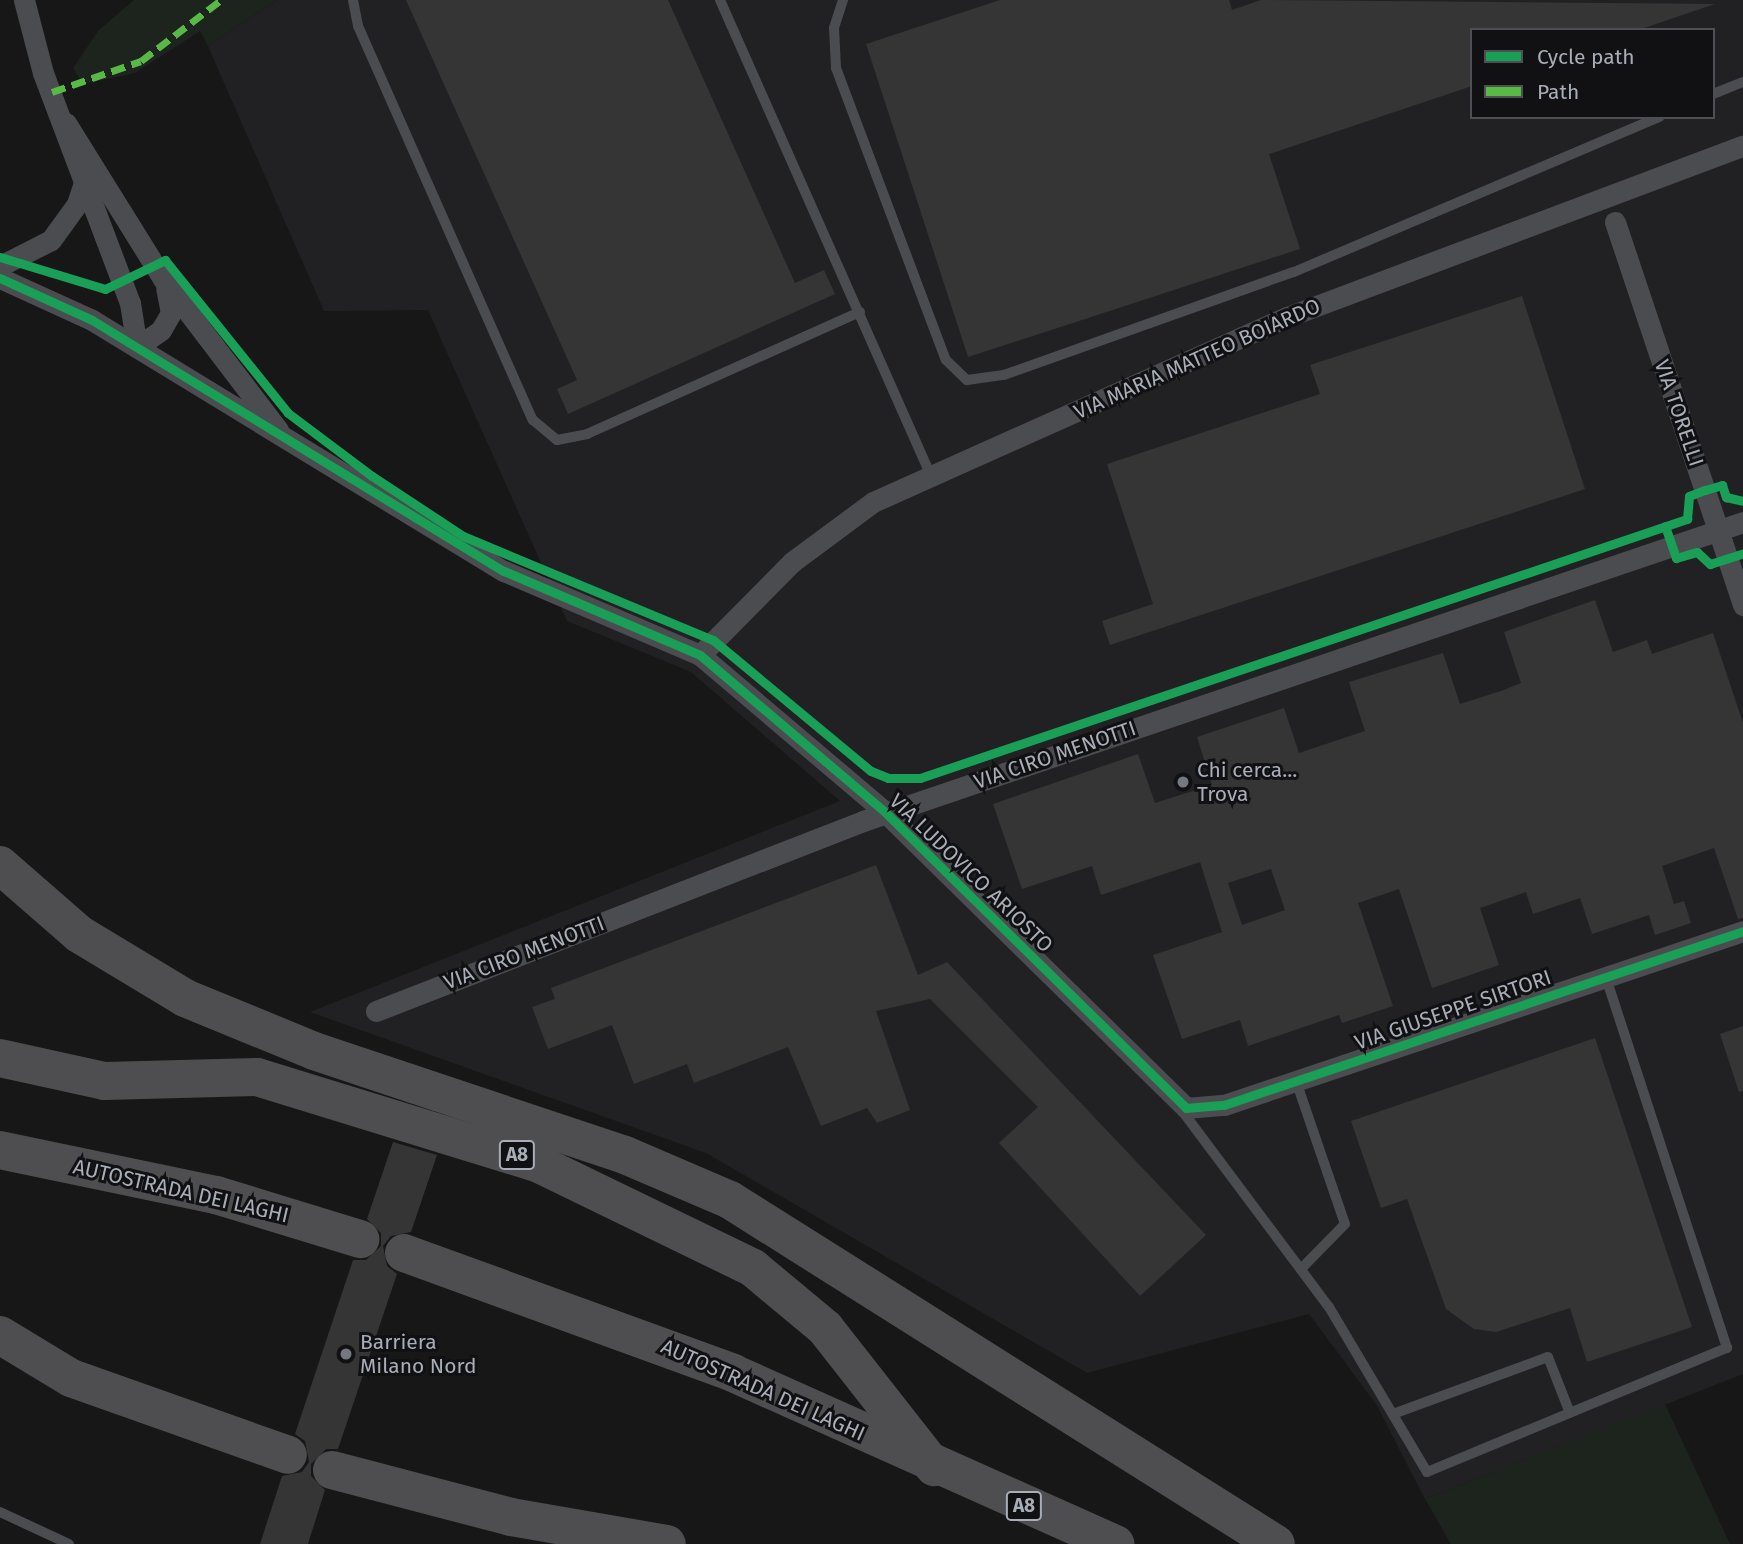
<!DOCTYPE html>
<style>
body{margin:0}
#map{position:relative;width:1743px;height:1544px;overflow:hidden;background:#171717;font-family:"Fira Sans",sans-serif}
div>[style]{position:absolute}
.built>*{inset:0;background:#212123}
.green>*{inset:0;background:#1d241e}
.building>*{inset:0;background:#353536}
.lane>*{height:10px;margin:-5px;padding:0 5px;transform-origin:5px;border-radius:5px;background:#4b4c50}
.street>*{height:21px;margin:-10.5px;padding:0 10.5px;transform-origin:10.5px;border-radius:10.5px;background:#4b4c50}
.highway>*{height:38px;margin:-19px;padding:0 19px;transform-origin:19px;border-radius:19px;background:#4e4e51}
.quiet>*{height:7px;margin-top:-3.5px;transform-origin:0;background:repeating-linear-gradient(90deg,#58b947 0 14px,transparent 0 21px)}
.cycleway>*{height:9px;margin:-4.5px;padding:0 4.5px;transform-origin:4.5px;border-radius:4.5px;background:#1a9f57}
.dots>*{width:19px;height:19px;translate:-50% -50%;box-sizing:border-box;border:4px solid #111113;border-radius:50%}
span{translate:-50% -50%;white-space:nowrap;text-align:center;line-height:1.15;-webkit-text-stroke:6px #111113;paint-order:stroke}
.shield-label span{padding:2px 5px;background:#111113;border:2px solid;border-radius:5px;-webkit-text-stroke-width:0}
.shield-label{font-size:19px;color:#a8adb8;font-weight:700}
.street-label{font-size:21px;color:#a8adb8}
.poi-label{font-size:21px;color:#a8adb8}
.left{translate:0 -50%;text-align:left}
.legend{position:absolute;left:1470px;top:28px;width:245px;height:91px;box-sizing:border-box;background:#111113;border:2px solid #4d4f55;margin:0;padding:9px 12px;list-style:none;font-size:21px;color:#a8adb8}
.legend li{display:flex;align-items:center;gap:14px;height:35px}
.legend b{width:35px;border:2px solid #4d4f55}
</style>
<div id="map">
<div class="built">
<div style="clip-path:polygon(evenodd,277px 0,1743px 0,1743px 1374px,1425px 1499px,1376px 1404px,1309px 1314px,1087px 1373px,706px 1153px,310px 1012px,840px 801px,691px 672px,567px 621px,428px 310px,324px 311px,208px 46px,277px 0,1472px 30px,1713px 30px,1713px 117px,1472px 117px,1472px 30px)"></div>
</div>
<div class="green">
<div style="clip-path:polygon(134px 0,277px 0,208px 46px,200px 31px,135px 73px,83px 84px,73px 68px,99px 30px)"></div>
<div style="clip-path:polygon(1665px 1404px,1730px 1544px,1451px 1544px,1425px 1499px)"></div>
</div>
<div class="building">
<div style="clip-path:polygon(406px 0,668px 0,795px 283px,824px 270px,835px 294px,568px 414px,557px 389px,577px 380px)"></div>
<div style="clip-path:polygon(1000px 0,1229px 0,1232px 10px,1261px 0,1715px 4px,1638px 30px,1472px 30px,1472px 86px,1269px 154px,1300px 249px,968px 357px,866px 44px)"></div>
<div style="clip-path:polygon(1522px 296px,1585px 489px,1110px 645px,1102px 621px,1153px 604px,1107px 464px,1320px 394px,1310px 365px)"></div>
<div style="clip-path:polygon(evenodd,1595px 600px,1613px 652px,1647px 640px,1652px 654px,1713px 633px,1743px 723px,1743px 918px,1738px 919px,1714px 848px,1662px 866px,1674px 904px,1684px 901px,1691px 923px,1655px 935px,1649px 915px,1592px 934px,1580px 898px,1533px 914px,1526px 892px,1480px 908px,1499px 965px,1432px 988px,1399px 889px,1358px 903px,1393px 1006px,1342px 1023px,1339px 1015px,1248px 1046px,1240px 1020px,1182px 1039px,1153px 955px,1222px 932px,1200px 862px,1101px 895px,1092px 866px,1022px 889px,993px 804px,1138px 754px,1155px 803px,1212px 785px,1197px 737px,1284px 708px,1299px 753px,1365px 731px,1349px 682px,1443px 653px,1460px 704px,1504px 690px,1521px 683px,1504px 632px,1595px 600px,1271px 869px,1285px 910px,1242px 925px,1228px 883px,1271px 869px)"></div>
<div style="clip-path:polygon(876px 865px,918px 975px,947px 962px,1206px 1235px,1140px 1296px,999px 1143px,1038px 1107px,930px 999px,876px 1011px,910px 1110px,877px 1123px,867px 1108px,821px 1126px,788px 1047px,694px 1083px,687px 1064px,634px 1084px,612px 1025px,548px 1049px,532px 1007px,555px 999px,551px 988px)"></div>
<div style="clip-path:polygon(1743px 1026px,1743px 1091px,1739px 1092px,1720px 1034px)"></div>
<div style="clip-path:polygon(1595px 1038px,1692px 1327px,1587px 1362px,1570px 1308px,1496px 1332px,1474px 1329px,1446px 1309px,1407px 1199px,1381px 1208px,1351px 1121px)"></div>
<div style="clip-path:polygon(393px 1142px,437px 1155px,411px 1232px,391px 1236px,383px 1246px,387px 1266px,397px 1274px,338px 1449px,326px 1449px,311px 1464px,311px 1476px,325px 1490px,308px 1544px,260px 1544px,282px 1476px,302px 1472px,309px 1462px,305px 1441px,295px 1434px,353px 1260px,366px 1260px,381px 1246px,381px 1233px,367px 1219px)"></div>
</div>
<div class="lane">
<div style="left:353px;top:0;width:26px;rotate:79deg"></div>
<div style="left:358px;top:26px;width:431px;rotate:66.1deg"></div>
<div style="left:533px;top:420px;width:31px;rotate:40deg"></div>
<div style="left:557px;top:440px;width:31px;rotate:-11deg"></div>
<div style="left:587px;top:434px;width:299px;rotate:-24.1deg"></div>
<div style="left:720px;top:0;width:521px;rotate:66.09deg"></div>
<div style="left:843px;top:0;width:29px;rotate:108deg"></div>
<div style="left:834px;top:28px;width:40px;rotate:87.1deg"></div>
<div style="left:836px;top:68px;width:312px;rotate:69.4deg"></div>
<div style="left:946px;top:360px;width:29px;rotate:44deg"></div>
<div style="left:967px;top:380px;width:37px;rotate:-8deg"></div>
<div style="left:1004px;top:375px;width:308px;rotate:-19.6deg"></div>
<div style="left:1294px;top:272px;width:397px;rotate:-23deg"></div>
<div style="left:1713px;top:94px;width:32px;rotate:-22deg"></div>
<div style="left:1296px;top:1081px;width:151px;rotate:71.1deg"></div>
<div style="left:1345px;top:1224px;width:63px;rotate:134.4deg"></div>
<div style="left:1180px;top:1108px;width:249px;rotate:53.2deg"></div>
<div style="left:1329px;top:1307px;width:192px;rotate:59.3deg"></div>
<div style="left:1427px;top:1472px;width:325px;rotate:-22.5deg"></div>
<div style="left:1727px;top:1348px;width:390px;rotate:-108.1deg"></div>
<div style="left:1393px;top:1414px;width:165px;rotate:-20.2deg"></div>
<div style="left:1548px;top:1357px;width:60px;rotate:68.6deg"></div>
<div style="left:0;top:1512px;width:76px;rotate:24.9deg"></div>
</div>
<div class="street">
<div style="left:24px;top:0;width:75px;rotate:75.4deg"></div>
<div style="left:43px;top:73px;width:246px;rotate:69.3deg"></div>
<div style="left:130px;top:303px;width:45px;rotate:81deg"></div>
<div style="left:66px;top:123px;width:184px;rotate:58.1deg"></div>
<div style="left:163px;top:279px;width:190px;rotate:52.7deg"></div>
<div style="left:1615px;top:222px;width:404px;rotate:71.5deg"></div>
<div style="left:0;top:266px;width:57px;rotate:-27deg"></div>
<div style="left:51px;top:240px;width:44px;rotate:-54.2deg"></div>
<div style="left:77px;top:204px;width:25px;rotate:-72deg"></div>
<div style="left:0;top:278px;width:101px;rotate:24.5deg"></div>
<div style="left:92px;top:320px;width:482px;rotate:31.4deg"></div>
<div style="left:504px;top:571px;width:213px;rotate:23.2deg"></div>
<div style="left:700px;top:655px;width:244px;rotate:40.3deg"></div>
<div style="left:886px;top:813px;width:421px;rotate:44.5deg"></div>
<div style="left:1186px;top:1108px;width:38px;rotate:-5deg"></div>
<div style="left:1224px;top:1105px;width:547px;rotate:-18.53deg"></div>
<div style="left:137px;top:347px;width:29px;rotate:-35deg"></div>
<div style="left:161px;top:330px;width:20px;rotate:-60deg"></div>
<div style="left:171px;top:313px;width:25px;rotate:-101deg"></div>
<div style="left:700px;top:655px;width:131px;rotate:-45.3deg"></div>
<div style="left:792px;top:562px;width:101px;rotate:-36.5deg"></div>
<div style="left:873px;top:502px;width:453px;rotate:-24.1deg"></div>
<div style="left:1287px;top:317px;width:487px;rotate:-20.6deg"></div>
<div style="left:376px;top:1011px;width:523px;rotate:-21.31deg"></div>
<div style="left:863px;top:821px;width:929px;rotate:-18.77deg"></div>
</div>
<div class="highway">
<div style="left:0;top:865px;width:105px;rotate:41.1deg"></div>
<div style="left:79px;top:934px;width:124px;rotate:31.1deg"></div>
<div style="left:185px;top:998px;width:139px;rotate:22.3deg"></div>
<div style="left:314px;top:1051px;width:328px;rotate:18.5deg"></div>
<div style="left:625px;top:1155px;width:114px;rotate:23.2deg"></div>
<div style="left:730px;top:1200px;width:645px;rotate:32.21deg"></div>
<div style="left:0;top:1058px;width:107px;rotate:12.4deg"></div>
<div style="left:105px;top:1081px;width:152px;rotate:-1.5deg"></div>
<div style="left:257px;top:1077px;width:295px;rotate:17.1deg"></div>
<div style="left:539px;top:1164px;width:238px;rotate:25.9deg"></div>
<div style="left:753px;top:1268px;width:94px;rotate:39.8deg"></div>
<div style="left:825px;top:1328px;width:177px;rotate:51.9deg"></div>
<div style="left:0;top:1150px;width:221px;rotate:11.8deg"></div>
<div style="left:216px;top:1195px;width:151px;rotate:17deg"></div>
<div style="left:404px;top:1253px;width:350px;rotate:20deg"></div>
<div style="left:733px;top:1373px;width:419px;rotate:24.1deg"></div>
<div style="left:0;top:1335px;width:83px;rotate:31.2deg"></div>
<div style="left:71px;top:1378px;width:230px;rotate:19.5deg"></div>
<div style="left:332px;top:1470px;width:185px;rotate:14.7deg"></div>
<div style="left:511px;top:1517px;width:158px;rotate:9.8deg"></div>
</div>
<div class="quiet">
<div style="left:52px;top:92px;width:94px;rotate:-19.2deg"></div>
<div style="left:141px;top:61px;width:101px;rotate:-37.3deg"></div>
</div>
<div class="cycleway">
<div style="left:0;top:257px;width:110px;rotate:16.9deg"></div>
<div style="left:105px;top:289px;width:67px;rotate:-25.8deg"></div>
<div style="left:165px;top:260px;width:196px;rotate:51.2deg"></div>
<div style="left:288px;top:413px;width:105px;rotate:36.9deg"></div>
<div style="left:372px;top:476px;width:109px;rotate:33.4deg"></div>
<div style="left:463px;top:536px;width:271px;rotate:22.6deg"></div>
<div style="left:713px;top:640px;width:205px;rotate:39.7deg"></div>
<div style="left:871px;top:771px;width:18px;rotate:22deg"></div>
<div style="left:888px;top:778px;width:32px"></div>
<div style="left:920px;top:778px;width:810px;rotate:-18.66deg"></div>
<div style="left:1687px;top:519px;width:23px;rotate:-85deg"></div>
<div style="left:1689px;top:496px;width:17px;rotate:-21deg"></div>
<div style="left:1705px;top:490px;width:18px;rotate:-16deg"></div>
<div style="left:1722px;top:485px;width:13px;rotate:72deg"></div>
<div style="left:1726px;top:497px;width:17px;rotate:13deg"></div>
<div style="left:0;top:278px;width:101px;rotate:24.5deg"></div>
<div style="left:92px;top:320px;width:482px;rotate:31.4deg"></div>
<div style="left:504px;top:571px;width:213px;rotate:23.2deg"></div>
<div style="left:700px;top:655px;width:244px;rotate:40.3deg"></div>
<div style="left:886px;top:813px;width:421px;rotate:44.5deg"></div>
<div style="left:1186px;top:1108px;width:38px;rotate:-5deg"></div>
<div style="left:1224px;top:1105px;width:547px;rotate:-18.53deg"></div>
<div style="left:1665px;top:526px;width:34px;rotate:71deg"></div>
<div style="left:1676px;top:558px;width:22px;rotate:-16deg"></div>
<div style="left:1697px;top:552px;width:18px;rotate:43deg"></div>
<div style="left:1710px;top:564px;width:35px;rotate:-18deg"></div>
</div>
<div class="dots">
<div style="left:1183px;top:782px;background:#757880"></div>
<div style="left:346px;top:1354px;background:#757880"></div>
</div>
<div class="shield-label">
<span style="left:517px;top:1155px">A8</span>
<span style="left:1024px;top:1506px">A8</span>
</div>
<div class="street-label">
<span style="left:1197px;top:359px;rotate:-24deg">VIA MARIA MATTEO BOIARDO</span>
<span style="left:1679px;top:413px;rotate:71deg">VIA TORELLI</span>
<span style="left:1055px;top:755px;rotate:-19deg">VIA CIRO MENOTTI</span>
<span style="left:971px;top:873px;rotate:44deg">VIA LUDOVICO ARIOSTO</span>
<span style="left:524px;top:953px;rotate:-21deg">VIA CIRO MENOTTI</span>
<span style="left:1453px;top:1010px;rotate:-19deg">VIA GIUSEPPE SIRTORI</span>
<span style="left:181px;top:1191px;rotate:13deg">AUTOSTRADA DEI LAGHI</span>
<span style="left:763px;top:1390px;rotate:24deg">AUTOSTRADA DEI LAGHI</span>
</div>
<div class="poi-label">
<span class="left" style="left:1197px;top:782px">Chi cerca...<br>Trova</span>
<span class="left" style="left:360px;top:1354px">Barriera<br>Milano Nord</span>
</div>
<ul class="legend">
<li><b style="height:9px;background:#1a9f57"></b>Cycle path</li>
<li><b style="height:9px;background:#58b947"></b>Path</li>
</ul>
</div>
